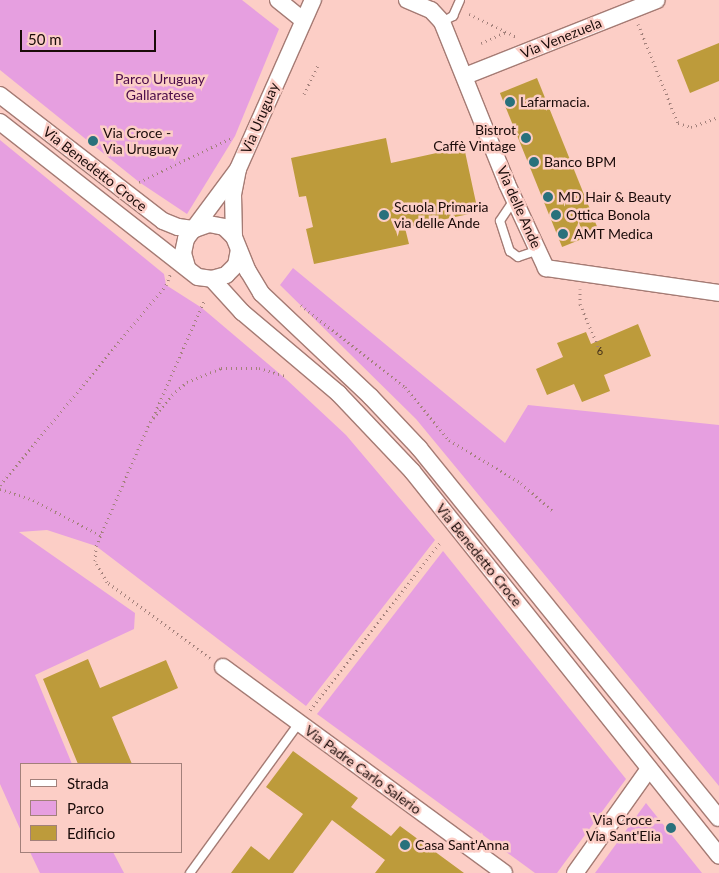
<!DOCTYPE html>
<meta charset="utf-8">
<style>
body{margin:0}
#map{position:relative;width:719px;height:873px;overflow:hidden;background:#fccec6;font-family:Lato,sans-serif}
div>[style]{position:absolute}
.green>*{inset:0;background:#e69fe0}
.building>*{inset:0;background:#bd9b3b;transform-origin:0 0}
.path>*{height:3px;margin-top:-1.5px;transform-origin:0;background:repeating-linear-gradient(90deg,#a3817b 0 1px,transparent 0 5px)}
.roads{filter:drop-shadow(1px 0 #a57b74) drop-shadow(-1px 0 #a57b74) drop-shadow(0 1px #a57b74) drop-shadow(0 -1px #a57b74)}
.service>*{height:8px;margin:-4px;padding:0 4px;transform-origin:4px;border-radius:4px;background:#fff}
.minor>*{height:16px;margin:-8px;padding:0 8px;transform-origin:8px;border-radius:8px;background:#fff}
.dots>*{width:14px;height:14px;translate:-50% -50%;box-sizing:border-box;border:2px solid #fccec6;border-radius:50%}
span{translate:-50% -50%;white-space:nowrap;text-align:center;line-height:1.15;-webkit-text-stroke:5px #fccec6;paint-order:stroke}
.number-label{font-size:11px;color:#432f16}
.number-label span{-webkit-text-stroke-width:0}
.street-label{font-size:14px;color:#1a0b09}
.park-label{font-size:14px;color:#4a0a48}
.poi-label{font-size:14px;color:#1a0b09}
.left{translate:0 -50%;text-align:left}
.right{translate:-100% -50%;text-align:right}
.legend{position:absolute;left:20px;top:763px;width:162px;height:90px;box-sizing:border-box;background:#fccec6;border:1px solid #a2807a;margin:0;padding:6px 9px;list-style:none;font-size:15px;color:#1a0b09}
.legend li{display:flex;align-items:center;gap:10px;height:25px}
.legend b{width:25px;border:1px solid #a2807a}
.scale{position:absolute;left:20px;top:30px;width:136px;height:22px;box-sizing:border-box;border:2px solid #1a0b09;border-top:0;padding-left:6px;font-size:15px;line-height:18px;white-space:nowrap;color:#1a0b09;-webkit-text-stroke:4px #fccec6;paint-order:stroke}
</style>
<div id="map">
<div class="green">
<div style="clip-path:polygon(0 0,242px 0,279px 29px,235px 136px,187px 214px,139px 182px,0 70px)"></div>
<div style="clip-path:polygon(0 140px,164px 274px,166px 285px,202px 308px,287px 380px,346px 435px,435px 540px,306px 706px,96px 546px,47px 530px,19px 532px,135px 613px,134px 629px,35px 675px,72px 764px,21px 764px,21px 831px,0 784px)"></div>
<div style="clip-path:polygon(293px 268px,505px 443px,528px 405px,719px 425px,719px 786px,416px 419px,280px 285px)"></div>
<div style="clip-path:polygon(443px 551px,626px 779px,557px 873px,535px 873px,317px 714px)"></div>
<div style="clip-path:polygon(646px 803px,702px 873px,595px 873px)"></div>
<div style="clip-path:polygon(30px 852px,113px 852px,124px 873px,40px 873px)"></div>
</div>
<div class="building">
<div style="clip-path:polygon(719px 43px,719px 81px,690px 93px,677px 60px)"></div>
<div style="left:537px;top:78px;width:166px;height:40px;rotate:68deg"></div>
<div style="clip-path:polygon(386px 138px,391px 163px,464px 147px,478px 212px,405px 228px,409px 244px,314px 264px,306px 229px,313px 227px,306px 196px,299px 197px,291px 158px)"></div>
<div style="clip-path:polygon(638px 324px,651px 356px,604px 375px,610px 391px,582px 402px,574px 384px,547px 395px,536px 369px,563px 357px,557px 343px,586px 332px,591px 344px)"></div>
<div style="clip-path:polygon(88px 659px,100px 688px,166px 660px,178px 688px,112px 717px,132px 764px,78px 764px,43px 679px)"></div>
<div style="clip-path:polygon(293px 751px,358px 798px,351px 807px,391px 836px,400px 826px,464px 873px,375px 873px,385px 860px,332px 820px,293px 873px,231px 873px,251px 846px,269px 860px,303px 814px,266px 787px)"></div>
</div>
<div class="path">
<div style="left:469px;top:14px;width:53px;rotate:25.6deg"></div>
<div style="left:638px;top:24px;width:107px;rotate:68deg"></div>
<div style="left:678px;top:123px;width:14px;rotate:17deg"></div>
<div style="left:691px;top:127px;width:30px;rotate:-20deg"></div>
<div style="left:481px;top:43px;width:27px;rotate:-24deg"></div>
<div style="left:304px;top:94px;width:34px;rotate:-64deg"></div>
<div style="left:139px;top:182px;width:104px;rotate:-25.6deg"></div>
<div style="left:580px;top:289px;width:15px;rotate:90deg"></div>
<div style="left:580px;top:304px;width:51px;rotate:66.9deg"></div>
<div style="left:301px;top:305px;width:132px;rotate:38.3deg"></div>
<div style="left:405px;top:387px;width:69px;rotate:50.3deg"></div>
<div style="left:449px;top:440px;width:84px;rotate:30.8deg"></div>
<div style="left:521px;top:483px;width:44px;rotate:41.3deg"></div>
<div style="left:153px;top:417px;width:129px;rotate:-66.2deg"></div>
<div style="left:0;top:485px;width:260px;rotate:-50.3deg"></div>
<div style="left:166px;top:285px;width:11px;rotate:-68deg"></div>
<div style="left:0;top:489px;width:35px;rotate:18deg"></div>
<div style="left:33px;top:500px;width:76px;rotate:27.6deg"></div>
<div style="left:210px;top:658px;width:128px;rotate:-143.6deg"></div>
<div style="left:107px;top:582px;width:24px;rotate:-120deg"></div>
<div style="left:95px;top:561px;width:15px;rotate:-86deg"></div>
<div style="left:96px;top:546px;width:135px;rotate:-66.5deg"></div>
<div style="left:150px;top:422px;width:35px;rotate:-51deg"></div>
<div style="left:172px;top:395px;width:20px;rotate:-41deg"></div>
<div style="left:187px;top:382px;width:37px;rotate:-22deg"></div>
<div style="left:221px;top:368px;width:38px"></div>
<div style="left:259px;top:368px;width:28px;rotate:17deg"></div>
<div style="left:310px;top:710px;width:213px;rotate:-52.1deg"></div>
</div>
<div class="roads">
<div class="service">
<div style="left:442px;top:22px;width:13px;rotate:-29deg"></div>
<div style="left:453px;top:16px;width:17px;rotate:-66deg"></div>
<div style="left:514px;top:200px;width:25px;rotate:124deg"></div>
<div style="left:500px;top:221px;width:32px;rotate:72deg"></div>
<div style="left:510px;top:251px;width:10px;rotate:37deg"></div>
<div style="left:518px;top:257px;width:21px;rotate:-19deg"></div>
<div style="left:190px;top:873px;width:185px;rotate:-54deg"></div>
</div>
<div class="minor">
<div style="left:278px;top:0;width:32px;rotate:39deg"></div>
<div style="left:407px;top:0;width:26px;rotate:23deg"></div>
<div style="left:431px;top:10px;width:16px;rotate:47deg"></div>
<div style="left:442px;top:22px;width:175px;rotate:68.1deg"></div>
<div style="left:507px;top:184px;width:93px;rotate:65.1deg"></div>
<div style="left:546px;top:268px;width:175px;rotate:8.2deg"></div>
<div style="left:465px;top:76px;width:206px;rotate:-21.6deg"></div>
<div style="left:0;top:95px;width:206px;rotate:37.7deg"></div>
<div style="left:163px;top:221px;width:16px;rotate:22deg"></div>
<div style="left:178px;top:227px;width:17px;rotate:7deg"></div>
<div style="left:195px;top:229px;width:15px;rotate:-20deg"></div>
<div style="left:209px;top:224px;width:15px;rotate:11deg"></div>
<div style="left:224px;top:227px;width:14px;rotate:45deg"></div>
<div style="left:0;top:122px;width:251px;rotate:38.1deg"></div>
<div style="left:198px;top:277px;width:14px;rotate:8deg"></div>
<div style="left:212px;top:279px;width:15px;rotate:-16deg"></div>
<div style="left:226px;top:275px;width:14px;rotate:-45deg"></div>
<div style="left:236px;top:265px;width:15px;rotate:-79deg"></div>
<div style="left:238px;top:169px;width:25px;rotate:101deg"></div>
<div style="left:233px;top:194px;width:43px;rotate:88.7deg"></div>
<div style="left:234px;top:237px;width:37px;rotate:68deg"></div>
<div style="left:248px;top:271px;width:26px;rotate:59deg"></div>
<div style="left:261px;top:293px;width:151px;rotate:43.4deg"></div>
<div style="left:371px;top:397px;width:70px;rotate:46.7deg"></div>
<div style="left:419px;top:448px;width:476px;rotate:51deg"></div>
<div style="left:187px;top:267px;width:15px;rotate:-106deg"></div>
<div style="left:183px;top:253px;width:14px;rotate:-78deg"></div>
<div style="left:186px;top:239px;width:87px;rotate:-53.4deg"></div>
<div style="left:238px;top:169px;width:185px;rotate:-66.1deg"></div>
<div style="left:212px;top:279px;width:45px;rotate:47.7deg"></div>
<div style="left:242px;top:312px;width:127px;rotate:40.2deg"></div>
<div style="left:339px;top:394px;width:106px;rotate:46.5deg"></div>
<div style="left:412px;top:471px;width:492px;rotate:51.4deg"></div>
<div style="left:223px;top:667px;width:348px;rotate:36.2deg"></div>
<div style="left:575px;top:873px;width:128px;rotate:-54.6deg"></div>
</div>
</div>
<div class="dots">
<div style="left:510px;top:102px;background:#29717c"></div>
<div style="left:526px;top:138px;background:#29717c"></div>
<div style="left:93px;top:141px;background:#29717c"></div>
<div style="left:534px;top:162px;background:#29717c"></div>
<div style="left:548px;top:197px;background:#29717c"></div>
<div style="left:384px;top:215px;background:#29717c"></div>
<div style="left:556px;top:215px;background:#29717c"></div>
<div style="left:563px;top:234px;background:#29717c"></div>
<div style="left:671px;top:828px;background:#29717c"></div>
<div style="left:405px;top:845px;background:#29717c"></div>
</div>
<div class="number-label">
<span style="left:600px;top:351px">6</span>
</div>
<div class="street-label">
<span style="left:561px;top:38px;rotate:-22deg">Via Venezuela</span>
<span style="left:260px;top:118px;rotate:-67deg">Via Uruguay</span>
<span style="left:95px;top:169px;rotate:38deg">Via Benedetto Croce</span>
<span style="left:519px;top:207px;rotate:66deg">Via delle Ande</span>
<span style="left:479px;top:555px;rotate:51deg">Via Benedetto Croce</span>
<span style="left:363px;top:770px;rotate:36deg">Via Padre Carlo Salerio</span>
</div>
<div class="park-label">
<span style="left:160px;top:87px">Parco Uruguay<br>Gallaratese</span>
</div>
<div class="poi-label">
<span class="left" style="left:520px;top:102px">Lafarmacia.</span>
<span class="right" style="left:516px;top:138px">Bistrot<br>Caffè Vintage</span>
<span class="left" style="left:103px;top:141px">Via Croce -<br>Via Uruguay</span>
<span class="left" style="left:544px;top:162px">Banco BPM</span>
<span class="left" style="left:558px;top:197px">MD Hair &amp; Beauty</span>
<span class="left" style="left:394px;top:215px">Scuola Primaria<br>via delle Ande</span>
<span class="left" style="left:566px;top:215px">Ottica Bonola</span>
<span class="left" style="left:574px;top:234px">AMT Medica</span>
<span class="right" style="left:661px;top:828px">Via Croce -<br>Via Sant'Elia</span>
<span class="left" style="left:415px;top:845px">Casa Sant'Anna</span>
</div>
<ul class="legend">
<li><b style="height:6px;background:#fff"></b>Strada</li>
<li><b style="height:14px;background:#e69fe0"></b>Parco</li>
<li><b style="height:14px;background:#bd9b3b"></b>Edificio</li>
</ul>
<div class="scale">50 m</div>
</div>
